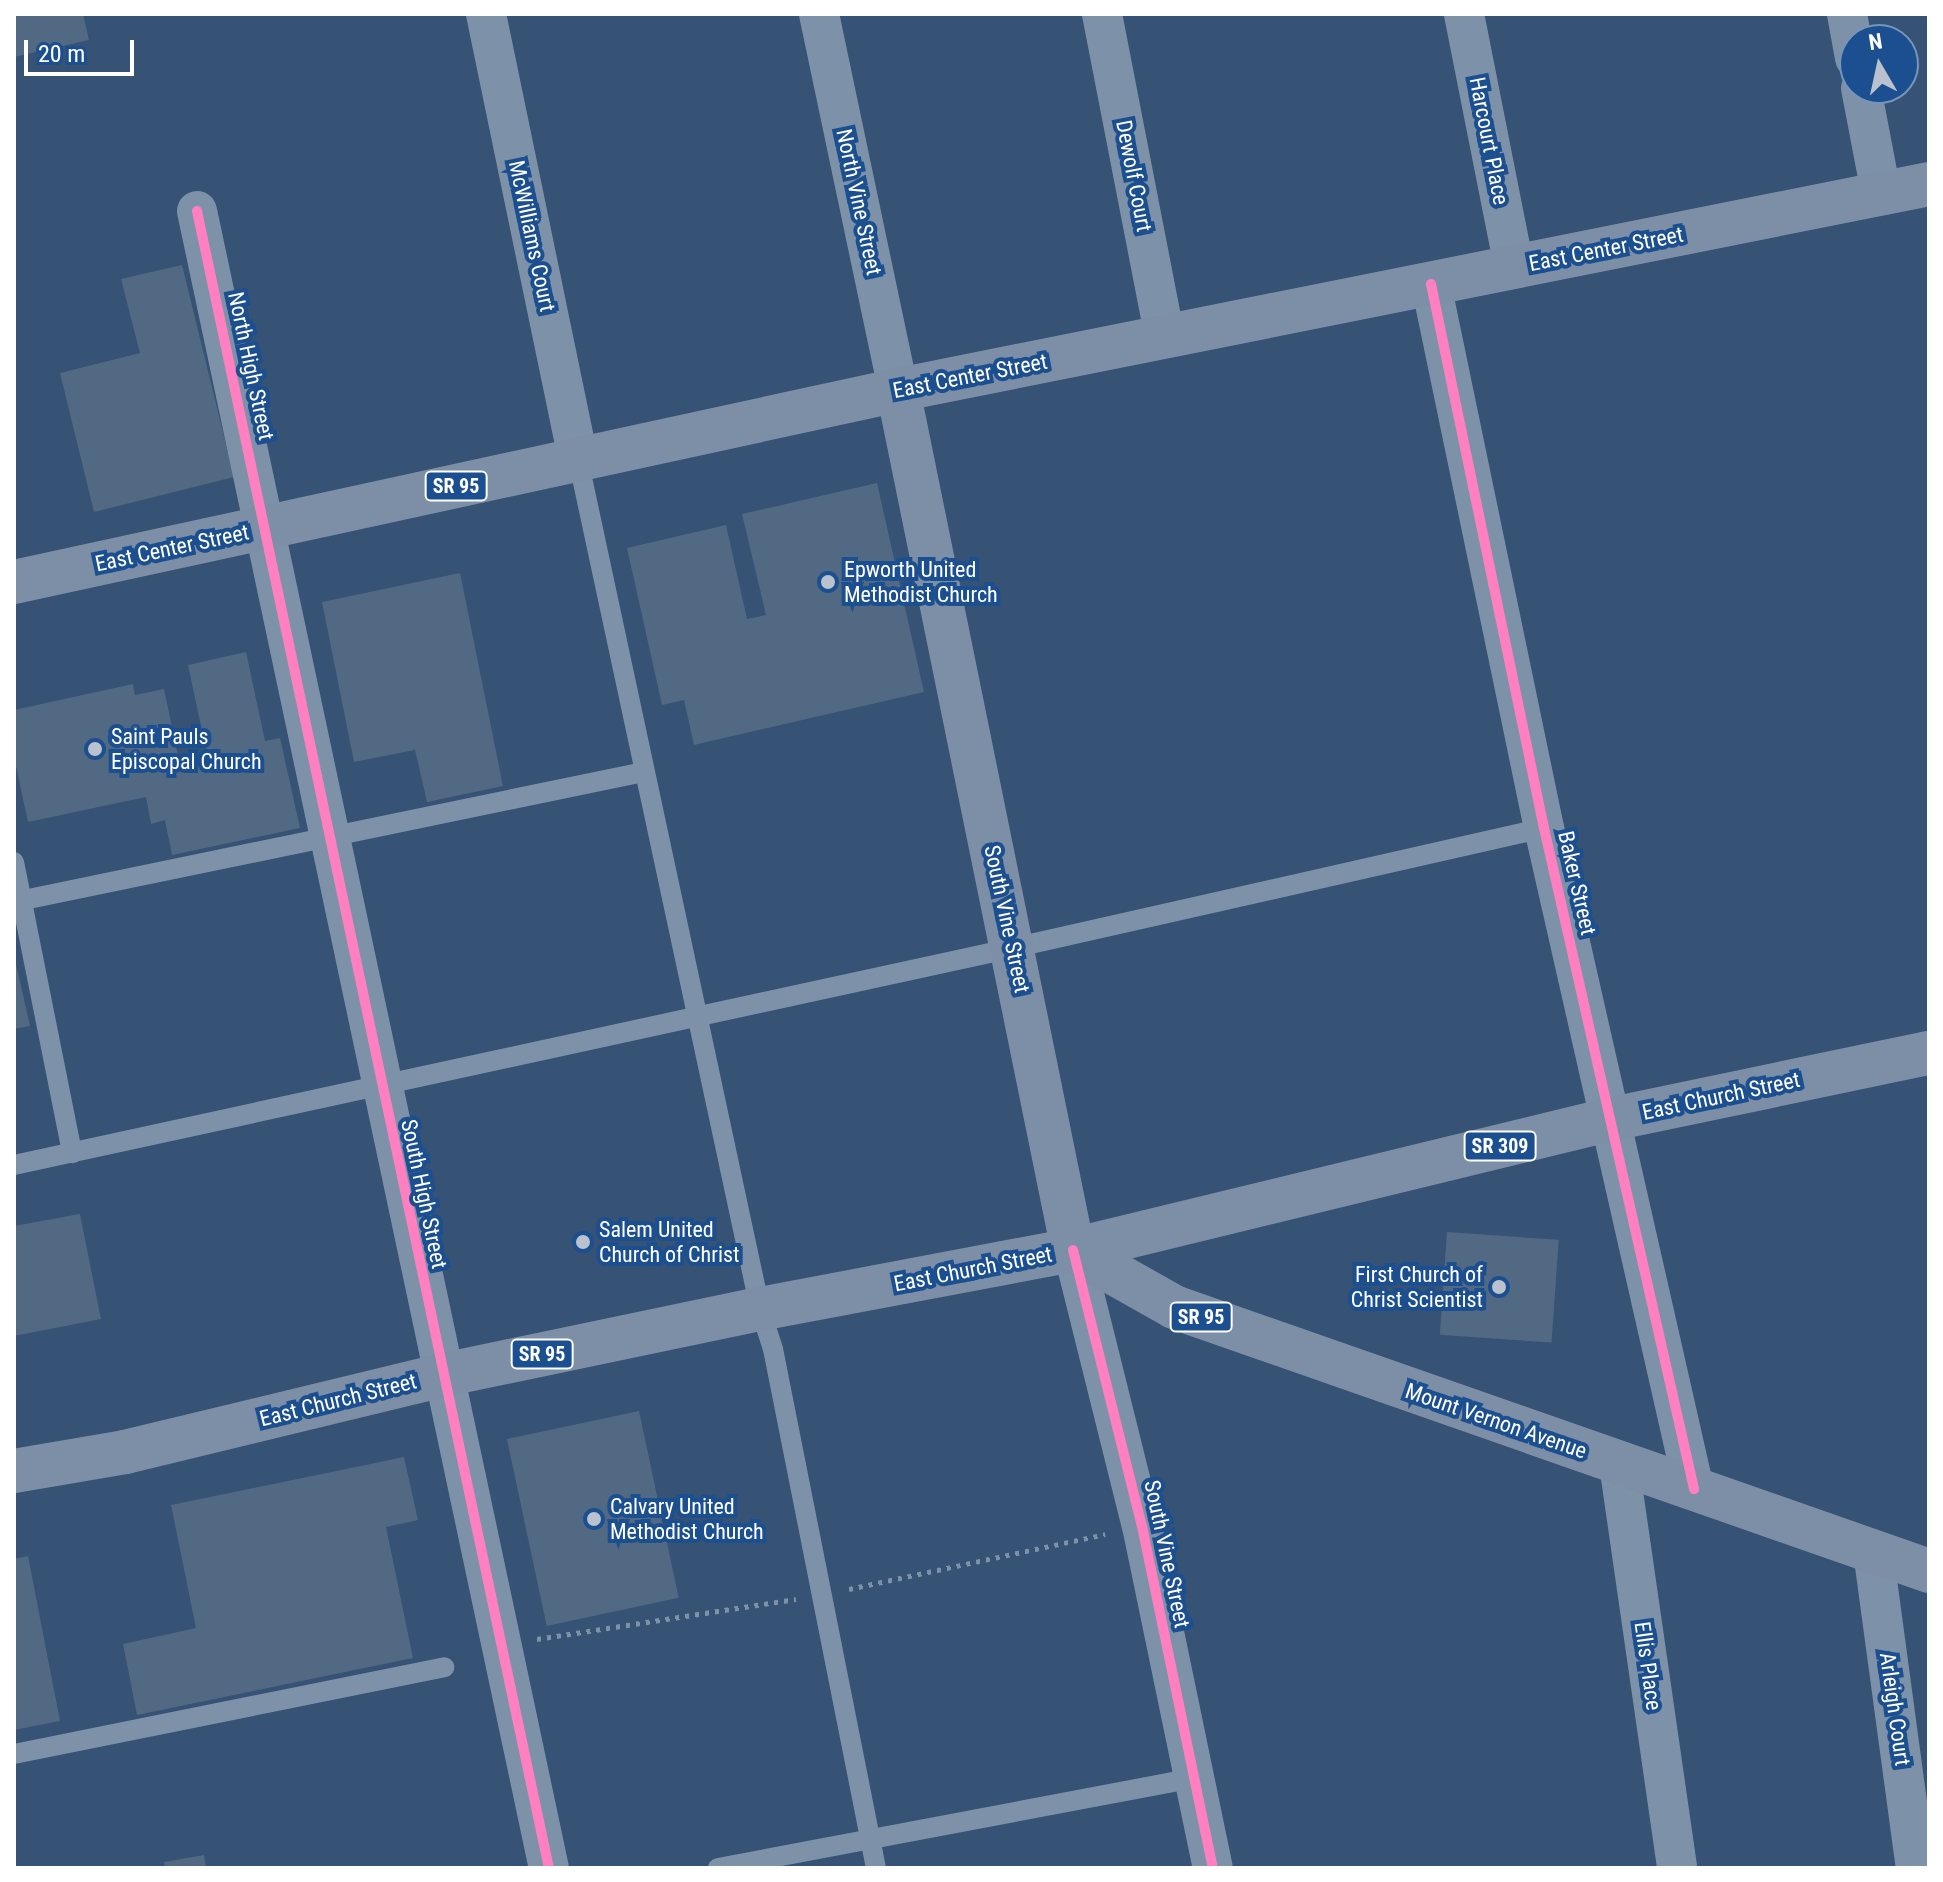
<!DOCTYPE html>
<style>
body{margin:0}
#map{position:relative;width:1943px;height:1882px;overflow:hidden;background:#365274;font-family:"Roboto Condensed",sans-serif}
div>[style]{position:absolute}
[style*='--x']{left:calc(var(--x)*1px);top:calc(var(--y)*1px);width:calc(var(--w)*1px);rotate:calc(var(--a)*1deg)}
.building>*{inset:0;background:#526984;transform-origin:0 0}
.path>*{height:5px;margin-top:-2.5px;transform-origin:0;background:repeating-linear-gradient(90deg,#7d92a8 0 4px,transparent 0 10px)}
.lane>*{height:20px;margin:-10px;padding:0 10px;transform-origin:10px;border-radius:10px;background:#7d92a8}
.street>*{height:40px;margin:-20px;padding:0 20px;transform-origin:20px;border-radius:20px;background:#7d92a8}
.primary>*{height:44px;margin:-22px;padding:0 22px;transform-origin:22px;border-radius:22px;background:#7d8ea7}
.cycleway>*{height:10px;margin:-5px;padding:0 5px;transform-origin:5px;border-radius:5px;background:#ff80c0}
.dots>*{width:22px;height:22px;translate:-50% -50%;box-sizing:border-box;border:4px solid #1b4f8f;border-radius:50%}
span{translate:-50% -50%;white-space:nowrap;text-align:center;line-height:1.15;-webkit-text-stroke:8px #1b4f8f;paint-order:stroke}
.shield-label span{padding:2px 6px;background:#1b4f8f;border:2px solid;border-radius:6px;-webkit-text-stroke-width:0}
.shield-label{font-size:20px;color:#fff;font-weight:700}
.street-label{font-size:22px;color:#fff}
.poi-label{font-size:22px;color:#fff}
.left{translate:0 -50%;text-align:left}
.right{translate:-100% -50%;text-align:right}
.frame{position:absolute;inset:0;border:16px solid #fff;pointer-events:none}
.north{position:absolute;left:1839px;top:24px;width:80px;height:80px;box-sizing:border-box;background:#1b4f8f;border:2px solid #7695bc;border-radius:50%;rotate:351deg;font-size:22px;font-weight:700;line-height:32px;text-align:center;color:#fff}
.north::after{content:'';display:block;margin:auto;width:28px;height:36px;background:#b9c2ce;clip-path:polygon(50% 0,100% 100%,50% 72%,0 100%)}
.scale{position:absolute;left:24px;top:40px;width:110px;height:36px;box-sizing:border-box;border:4px solid #fff;border-top:0;padding-left:10px;font-size:24px;line-height:28px;white-space:nowrap;color:#fff;-webkit-text-stroke:6px #1b4f8f;paint-order:stroke}
</style>
<div id="map">
<div class="building">
<i style="clip-path:polygon(14px 14px,83px 14px,89px 40px,14px 57px)"></i>
<i style="clip-path:polygon(182px 265px,234px 477px,94px 512px,60px 373px,140px 353px,121px 279px)"></i>
<i style="clip-path:polygon(877px 483px,924px 692px,694px 745px,684px 700px,662px 705px,627px 548px,726px 525px,747px 619px,766px 615px,742px 514px)"></i>
<i style="clip-path:polygon(460px 573px,503px 786px,427px 802px,415px 750px,354px 762px,322px 602px)"></i>
<i style="clip-path:polygon(246px 652px,265px 741px,280px 738px,300px 828px,172px 855px,165px 820px,151px 824px,146px 797px,28px 822px,14px 757px,14px 710px,133px 684px,135px 695px,164px 689px,180px 765px,208px 759px,188px 665px)"></i>
<i style="clip-path:polygon(14px 955px,30px 1026px,14px 1029px)"></i>
<i style="clip-path:polygon(80px 1214px,101px 1319px,14px 1336px,14px 1226px)"></i>
<i style="left:1447px;top:1232px;width:112px;height:103px;rotate:4deg"></i>
<i style="left:639px;top:1411px;width:191px;height:135px;rotate:78deg"></i>
<i style="clip-path:polygon(404px 1457px,418px 1520px,386px 1527px,413px 1658px,137px 1715px,123px 1644px,196px 1628px,171px 1505px)"></i>
<i style="clip-path:polygon(28px 1556px,60px 1721px,14px 1730px,14px 1559px)"></i>
<i style="clip-path:polygon(204px 1855px,206px 1868px,165px 1868px,164px 1862px)"></i>
</div>
<div class="path">
<i style="--x:849;--y:1589;--w:262;--a:-12.1"></i>
<i style="--x:537;--y:1639;--w:262;--a:-8.8"></i>
</div>
<div class="lane">
<i style="--x:578;--y:459;--w:869;--a:77.91"></i>
<i style="--x:760;--y:1309;--w:42;--a:72"></i>
<i style="--x:773;--y:1349;--w:529;--a:78.78"></i>
<i style="--x:14;--y:862;--w:297;--a:78.7"></i>
<i style="--x:14;--y:902;--w:643;--a:-11.66"></i>
<i style="--x:14;--y:1165;--w:1022;--a:-12.26"></i>
<i style="--x:1013;--y:948;--w:544;--a:-12.73"></i>
<i style="--x:14;--y:1754;--w:439;--a:-11.4"></i>
<i style="--x:718;--y:1868;--w:484;--a:-10.7"></i>
</div>
<div class="street">
<i style="--x:486;--y:14;--w:454;--a:78.3"></i>
<i style="--x:819;--y:14;--w:384;--a:78.1"></i>
<i style="--x:1102;--y:14;--w:330;--a:79"></i>
<i style="--x:1464;--y:14;--w:258;--a:78.8"></i>
<i style="--x:1847;--y:14;--w:45;--a:79.7"></i>
<i style="--x:1861;--y:88;--w:107;--a:79.2"></i>
<i style="--x:197;--y:211;--w:1694;--a:78.01"></i>
<i style="--x:1431;--y:284;--w:556;--a:78.27"></i>
<i style="--x:1544;--y:828;--w:678;--a:77.21"></i>
<i style="--x:1073;--y:1250;--w:284;--a:76"></i>
<i style="--x:1142;--y:1526;--w:349;--a:78.3"></i>
<i style="--x:1619;--y:1464;--w:408;--a:81.8"></i>
<i style="--x:1873;--y:1551;--w:320;--a:82.3"></i>
</div>
<div class="primary">
<i style="--x:898;--y:390;--w:878;--a:78.5"></i>
<i style="--x:14;--y:582;--w:905;--a:-12.25"></i>
<i style="--x:898;--y:390;--w:1051;--a:-11.3"></i>
<i style="--x:1073;--y:1250;--w:116;--a:29.4"></i>
<i style="--x:1174;--y:1307;--w:800;--a:19.27"></i>
<i style="--x:14;--y:1471;--w:113;--a:-9.7"></i>
<i style="--x:125;--y:1452;--w:327;--a:-13.6"></i>
<i style="--x:443;--y:1375;--w:324;--a:-11.8"></i>
<i style="--x:760;--y:1309;--w:319;--a:-10.7"></i>
<i style="--x:1073;--y:1250;--w:555;--a:-13.66"></i>
<i style="--x:1612;--y:1119;--w:324;--a:-11.8"></i>
</div>
<div class="cycleway">
<i style="--x:197;--y:211;--w:1694;--a:78.01"></i>
<i style="--x:1431;--y:284;--w:556;--a:78.27"></i>
<i style="--x:1544;--y:828;--w:678;--a:77.21"></i>
<i style="--x:1073;--y:1250;--w:284;--a:76"></i>
<i style="--x:1142;--y:1526;--w:349;--a:78.3"></i>
</div>
<div class="dots">
<i style="left:828px;top:582px;background:#b9c2ce"></i>
<i style="left:95px;top:749px;background:#b9c2ce"></i>
<i style="left:583px;top:1242px;background:#b9c2ce"></i>
<i style="left:1499px;top:1287px;background:#b9c2ce"></i>
<i style="left:594px;top:1519px;background:#b9c2ce"></i>
</div>
<div class="shield-label">
<span style="left:456px;top:486px">SR 95</span>
<span style="left:1500px;top:1146px">SR 309</span>
<span style="left:1201px;top:1317px">SR 95</span>
<span style="left:542px;top:1354px">SR 95</span>
</div>
<div class="street-label">
<span style="left:1489px;top:141px;rotate:79deg">Harcourt Place</span>
<span style="left:1134px;top:176px;rotate:79deg">Dewolf Court</span>
<span style="left:859px;top:202px;rotate:78deg">North Vine Street</span>
<span style="left:532px;top:236px;rotate:78deg">McWilliams Court</span>
<span style="left:1606px;top:249px;rotate:-11deg">East Center Street</span>
<span style="left:251px;top:366px;rotate:78deg">North High Street</span>
<span style="left:970px;top:376px;rotate:-11deg">East Center Street</span>
<span style="left:172px;top:548px;rotate:-12deg">East Center Street</span>
<span style="left:1577px;top:883px;rotate:77deg">Baker Street</span>
<span style="left:1007px;top:919px;rotate:78deg">South Vine Street</span>
<span style="left:1721px;top:1096px;rotate:-12deg">East Church Street</span>
<span style="left:424px;top:1194px;rotate:78deg">South High Street</span>
<span style="left:973px;top:1269px;rotate:-11deg">East Church Street</span>
<span style="left:338px;top:1400px;rotate:-14deg">East Church Street</span>
<span style="left:1496px;top:1421px;rotate:19deg">Mount Vernon Avenue</span>
<span style="left:1167px;top:1554px;rotate:78deg">South Vine Street</span>
<span style="left:1648px;top:1666px;rotate:82deg">Ellis Place</span>
<span style="left:1895px;top:1709px;rotate:82deg">Arleigh Court</span>
</div>
<div class="poi-label">
<span class="left" style="left:844px;top:582px">Epworth United<br>Methodist Church</span>
<span class="left" style="left:111px;top:749px">Saint Pauls<br>Episcopal Church</span>
<span class="left" style="left:599px;top:1242px">Salem United<br>Church of Christ</span>
<span class="right" style="left:1483px;top:1287px">First Church of<br>Christ Scientist</span>
<span class="left" style="left:610px;top:1519px">Calvary United<br>Methodist Church</span>
</div>
<div class="frame"></div>
<div class="north">N</div>
<div class="scale">20 m</div>
</div>
